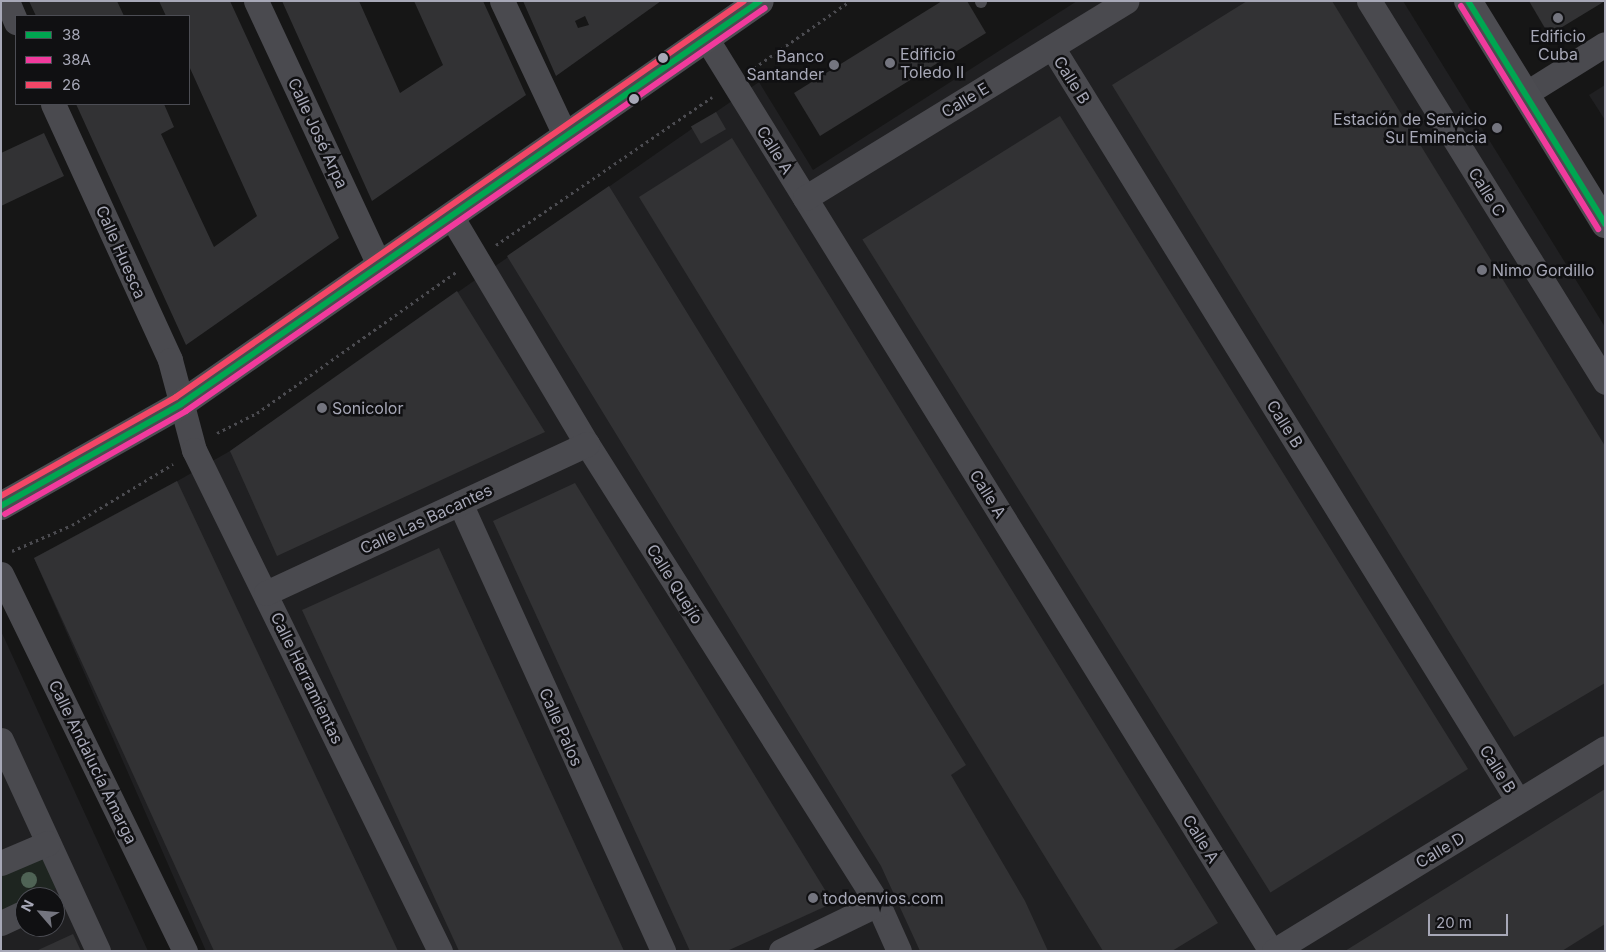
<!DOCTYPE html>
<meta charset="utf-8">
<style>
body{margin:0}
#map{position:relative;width:1606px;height:952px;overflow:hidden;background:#161616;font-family:Inter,sans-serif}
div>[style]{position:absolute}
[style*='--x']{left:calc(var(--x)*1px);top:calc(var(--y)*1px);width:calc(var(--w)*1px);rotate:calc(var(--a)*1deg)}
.built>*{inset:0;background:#202022}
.green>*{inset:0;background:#1e2520}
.building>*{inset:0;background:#323234;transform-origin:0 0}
.path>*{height:3px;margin-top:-1.5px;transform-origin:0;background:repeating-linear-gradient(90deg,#4c4c51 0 2.5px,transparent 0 6.5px)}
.lane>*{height:12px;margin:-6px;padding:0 6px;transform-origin:6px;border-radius:6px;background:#4a4a4f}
.street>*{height:25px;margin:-12.5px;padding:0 12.5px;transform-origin:12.5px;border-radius:12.5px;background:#4a4a4f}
.primary>*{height:28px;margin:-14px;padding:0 14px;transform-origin:14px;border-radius:14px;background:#4c4c51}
.bus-1>*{height:6px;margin:-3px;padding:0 3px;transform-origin:3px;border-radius:3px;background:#00a651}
.bus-2>*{height:6px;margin:-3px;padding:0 3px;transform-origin:3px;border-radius:3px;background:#f13a9d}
.bus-3>*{height:6px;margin:-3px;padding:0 3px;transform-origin:3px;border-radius:3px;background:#f34667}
.trees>*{width:16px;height:16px;margin:-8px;border-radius:50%;background:#4f6355}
.dots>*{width:14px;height:14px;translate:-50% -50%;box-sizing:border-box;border:2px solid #101012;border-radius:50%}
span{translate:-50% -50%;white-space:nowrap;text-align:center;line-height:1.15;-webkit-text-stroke:5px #101012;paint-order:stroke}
.poi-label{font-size:16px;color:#a7a8b7}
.left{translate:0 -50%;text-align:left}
.right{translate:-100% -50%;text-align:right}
.street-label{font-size:16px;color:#a7a8b7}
.frame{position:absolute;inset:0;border:2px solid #a7a8b7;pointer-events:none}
.legend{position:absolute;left:15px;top:15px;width:175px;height:90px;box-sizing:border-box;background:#101012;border:1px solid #4c4d54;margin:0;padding:6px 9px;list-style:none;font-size:15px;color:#a7a8b7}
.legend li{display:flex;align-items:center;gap:10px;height:25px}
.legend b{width:25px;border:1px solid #4c4d54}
.north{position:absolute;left:15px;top:887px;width:50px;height:50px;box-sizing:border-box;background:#101012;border:1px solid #4c4d54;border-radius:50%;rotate:297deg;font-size:14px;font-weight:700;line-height:20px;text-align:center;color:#a7a8b7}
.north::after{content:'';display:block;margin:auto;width:18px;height:22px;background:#74757f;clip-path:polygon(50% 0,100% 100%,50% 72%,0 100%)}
.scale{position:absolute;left:1428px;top:914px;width:80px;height:22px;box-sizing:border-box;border:2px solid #a7a8b7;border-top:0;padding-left:6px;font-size:15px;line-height:18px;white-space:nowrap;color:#a7a8b7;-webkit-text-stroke:4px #101012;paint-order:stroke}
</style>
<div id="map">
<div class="built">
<i style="clip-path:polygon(1077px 1px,1403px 1px,1605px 327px,1605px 951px,206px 951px,34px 558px,104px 523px,230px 451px,759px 82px,813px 170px)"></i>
<i style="clip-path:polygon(1605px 85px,1605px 120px,1589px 95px)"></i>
<i style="clip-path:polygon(evenodd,1px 631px,148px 951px,1px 951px,1px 631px,25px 897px,55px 897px,55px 927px,25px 927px,25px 897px)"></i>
</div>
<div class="green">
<i style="clip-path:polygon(45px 852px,59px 887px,39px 897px,25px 897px,25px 903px,1px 914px,1px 871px)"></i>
</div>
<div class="building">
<i style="clip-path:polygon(29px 1px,117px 1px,124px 16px,36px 16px)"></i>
<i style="clip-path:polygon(159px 1px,230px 1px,339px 238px,186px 345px,76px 104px,164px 104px,174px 127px,161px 134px,214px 247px,257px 216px,189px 66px,189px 16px,166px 16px)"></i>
<i style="clip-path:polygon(282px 1px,359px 1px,400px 93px,443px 65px,414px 1px,483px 1px,526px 95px,372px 201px)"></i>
<i style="clip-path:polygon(evenodd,523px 1px,661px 1px,556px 76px,523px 1px,585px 16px,589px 25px,578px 28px,575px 21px,585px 16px)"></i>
<i style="clip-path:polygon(942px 1px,967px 1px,986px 33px,820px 136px,794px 93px)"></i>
<i style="clip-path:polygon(1247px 1px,1332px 1px,1605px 446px,1605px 683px,1514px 737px,1112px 85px)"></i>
<i style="clip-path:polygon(1529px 1px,1605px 1px,1549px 35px)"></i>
<i style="left:716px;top:112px;width:20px;height:29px;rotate:60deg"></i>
<i style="left:1060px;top:116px;width:770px;height:233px;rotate:58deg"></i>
<i style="clip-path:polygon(44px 133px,64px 176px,1px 206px,1px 153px)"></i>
<i style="clip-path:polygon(732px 138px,1218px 923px,1172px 951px,1103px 951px,639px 197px)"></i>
<i style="clip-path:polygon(609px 186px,966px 765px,951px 775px,1025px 901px,1048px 951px,920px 951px,881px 866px,507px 256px)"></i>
<i style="clip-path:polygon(457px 291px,545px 432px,277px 556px,230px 451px)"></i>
<i style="clip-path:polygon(177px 481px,398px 951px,214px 951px,34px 558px)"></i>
<i style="clip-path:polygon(575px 483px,833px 903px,727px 951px,690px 951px,493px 521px)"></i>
<i style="clip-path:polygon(439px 548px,624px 951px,459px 951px,302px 610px)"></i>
<i style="clip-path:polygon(1605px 789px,1605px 924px,1562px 951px,1345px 951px)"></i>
<i style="clip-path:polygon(73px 934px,81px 951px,36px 951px)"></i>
</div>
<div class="path">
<i style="--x:754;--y:68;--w:117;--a:-34.9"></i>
<i style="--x:496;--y:245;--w:262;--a:-34.4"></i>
<i style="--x:217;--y:433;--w:45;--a:-26.6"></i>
<i style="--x:257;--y:413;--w:244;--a:-35.3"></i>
<i style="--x:12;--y:551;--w:65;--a:-23.4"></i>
<i style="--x:72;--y:525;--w:118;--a:-31.1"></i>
</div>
<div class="lane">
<i style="--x:981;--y:2;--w:1;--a:-90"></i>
</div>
<div class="street">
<i style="--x:7;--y:1;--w:23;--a:67"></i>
<i style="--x:256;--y:1;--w:291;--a:65"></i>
<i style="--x:502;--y:1;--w:148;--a:64.8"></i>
<i style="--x:1369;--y:1;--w:448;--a:58.2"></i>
<i style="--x:706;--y:38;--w:1074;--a:58.25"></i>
<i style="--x:1052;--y:47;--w:886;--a:58.28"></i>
<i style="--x:1525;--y:94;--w:94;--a:-32"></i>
<i style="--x:53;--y:104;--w:281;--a:65.4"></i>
<i style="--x:170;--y:360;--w:93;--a:75.1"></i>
<i style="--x:194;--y:450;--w:558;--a:63.85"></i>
<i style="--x:805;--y:198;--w:377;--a:-31.5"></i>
<i style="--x:451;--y:216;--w:265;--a:59.2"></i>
<i style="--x:587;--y:444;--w:544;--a:57.68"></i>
<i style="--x:878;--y:904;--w:51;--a:65.9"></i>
<i style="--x:460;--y:503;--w:492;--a:65.6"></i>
<i style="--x:1;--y:574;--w:420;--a:64"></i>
<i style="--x:266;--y:593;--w:354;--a:-24.9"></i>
<i style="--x:1;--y:740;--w:232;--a:65.3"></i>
<i style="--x:1;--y:863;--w:51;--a:-23.1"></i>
<i style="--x:1;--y:923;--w:26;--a:-25"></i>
<i style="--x:781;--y:951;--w:108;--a:-25.9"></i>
<i style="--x:1274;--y:951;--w:388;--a:-31.5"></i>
</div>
<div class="primary">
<i style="--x:1468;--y:1;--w:262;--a:58.4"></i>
<i style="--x:1;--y:506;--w:207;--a:-29.5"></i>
<i style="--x:181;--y:404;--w:705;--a:-34.84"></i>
</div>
<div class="bus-1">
<i style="--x:1468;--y:1;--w:262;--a:58.4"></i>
<i style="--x:1;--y:506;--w:207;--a:-29.5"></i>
<i style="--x:181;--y:404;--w:705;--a:-34.84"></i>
</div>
<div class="bus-2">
<i style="--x:1461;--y:6;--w:262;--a:58.4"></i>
<i style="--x:5;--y:514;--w:208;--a:-29.6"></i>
<i style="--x:186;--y:411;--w:705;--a:-34.84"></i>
</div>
<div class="bus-3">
<i style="--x:1;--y:496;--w:201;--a:-29.5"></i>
<i style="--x:176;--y:397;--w:692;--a:-34.88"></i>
</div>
<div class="trees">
<i style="left:29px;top:880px"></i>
</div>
<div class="dots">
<i style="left:1558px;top:18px;background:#74757f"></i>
<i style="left:663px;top:58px;background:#a7a8b7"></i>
<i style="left:890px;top:63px;background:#74757f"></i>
<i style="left:834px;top:65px;background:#74757f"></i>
<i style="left:634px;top:99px;background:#a7a8b7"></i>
<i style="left:1497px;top:128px;background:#74757f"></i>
<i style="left:1482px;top:270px;background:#74757f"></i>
<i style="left:322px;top:408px;background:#74757f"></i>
<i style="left:813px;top:898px;background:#74757f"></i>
</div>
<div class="poi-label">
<span style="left:1558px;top:45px">Edificio<br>Cuba</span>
<span class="left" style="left:900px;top:63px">Edificio<br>Toledo II</span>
<span class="right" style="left:824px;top:65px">Banco<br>Santander</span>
<span class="right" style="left:1487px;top:128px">Estación de Servicio<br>Su Eminencia</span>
<span class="left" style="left:1492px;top:270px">Nimo Gordillo</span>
<span class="left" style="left:332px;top:408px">Sonicolor</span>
<span class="left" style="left:823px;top:898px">todoenvios.com</span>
</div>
<div class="street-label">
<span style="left:1072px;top:80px;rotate:58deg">Calle B</span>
<span style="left:965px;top:100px;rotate:-31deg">Calle E</span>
<span style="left:318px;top:133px;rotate:65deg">Calle José Arpa</span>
<span style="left:775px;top:150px;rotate:58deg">Calle A</span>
<span style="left:1487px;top:192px;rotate:58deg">Calle C</span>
<span style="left:121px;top:252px;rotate:66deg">Calle Huesca</span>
<span style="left:1285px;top:424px;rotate:58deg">Calle B</span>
<span style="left:988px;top:494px;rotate:58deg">Calle A</span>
<span style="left:426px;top:519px;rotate:-25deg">Calle Las Bacantes</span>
<span style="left:675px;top:584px;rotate:58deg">Calle Quejío</span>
<span style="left:307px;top:678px;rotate:64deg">Calle Herramientas</span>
<span style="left:561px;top:727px;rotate:66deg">Calle Palos</span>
<span style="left:93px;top:762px;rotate:64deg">Calle Andalucía Amarga</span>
<span style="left:1498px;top:769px;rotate:58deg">Calle B</span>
<span style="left:1201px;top:839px;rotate:58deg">Calle A</span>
<span style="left:1440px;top:850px;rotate:-31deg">Calle D</span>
</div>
<div class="frame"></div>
<ul class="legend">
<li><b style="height:6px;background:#00a651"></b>38</li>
<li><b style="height:6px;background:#f13a9d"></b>38A</li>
<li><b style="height:6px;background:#f34667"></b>26</li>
</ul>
<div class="north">N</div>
<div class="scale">20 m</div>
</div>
